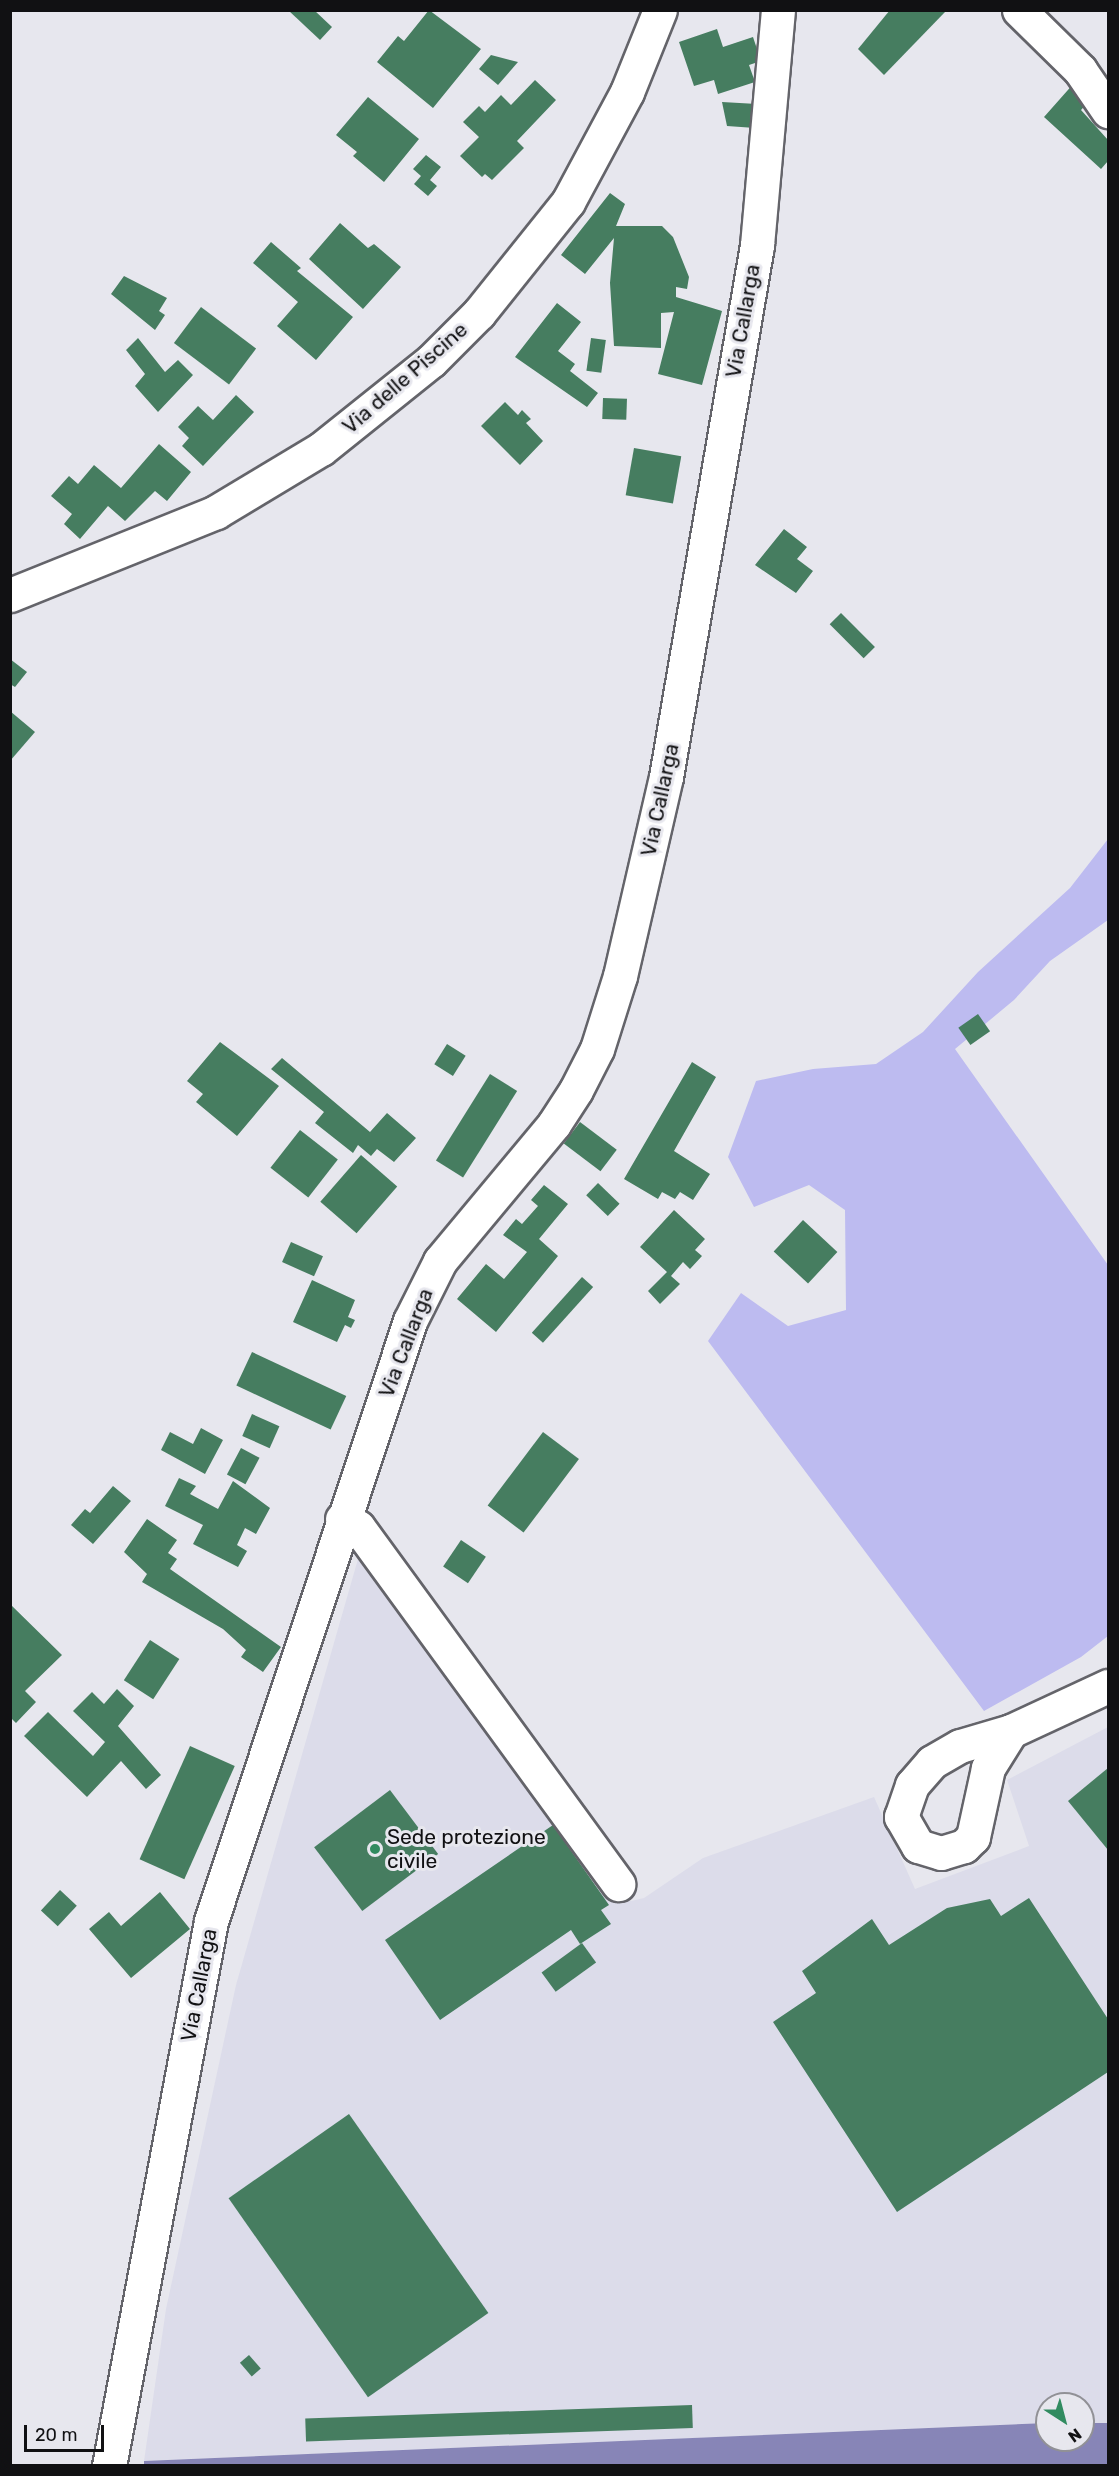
<!DOCTYPE html>
<style>
body{margin:0}
#map{position:relative;width:1119px;height:2476px;overflow:hidden;background:#e7e7ee;font-family:Rubik,sans-serif}
div>[style]{position:absolute}
[style*='--x']{left:calc(var(--x)*1px);top:calc(var(--y)*1px);width:calc(var(--w)*1px);rotate:calc(var(--a)*1deg)}
.built>*{inset:0;background:#dcdcea}
.green>*{inset:0;background:#bdbbf0}
.water>*{inset:0;background:#8785b7}
.building>*{inset:0;background:#467d60;transform-origin:0 0}
.roads{filter:drop-shadow(2px 0 #64646a) drop-shadow(-2px 0 #64646a) drop-shadow(0 2px #64646a) drop-shadow(0 -2px #64646a)}
.minor>*{height:33px;margin:-16.5px;padding:0 16.5px;transform-origin:16.5px;border-radius:16.5px;background:#fff}
.dots>*{width:16px;height:16px;translate:-50% -50%;box-sizing:border-box;border:3px solid #e7e7ee;border-radius:50%}
span{translate:-50% -50%;white-space:nowrap;text-align:center;line-height:1.15;-webkit-text-stroke:6px #e7e7ee;paint-order:stroke}
.street-label{font-size:21px;color:#111113}
.poi-label{font-size:21px;color:#111113}
.left{translate:0 -50%;text-align:left}
.frame{position:absolute;inset:0;border:12px solid #111113;pointer-events:none}
.north{position:absolute;left:1035px;top:2392px;width:60px;height:60px;box-sizing:border-box;background:#e7e7ee;border:2px solid #919196;border-radius:50%;rotate:144deg;font-size:16px;font-weight:700;line-height:24px;text-align:center;color:#111113}
.north::after{content:'';display:block;margin:auto;width:21px;height:27px;background:#318b60;clip-path:polygon(50% 0,100% 100%,50% 72%,0 100%)}
.scale{position:absolute;left:24px;top:2425px;width:80px;height:27px;box-sizing:border-box;border:3px solid #111113;border-top:0;padding-left:8px;font-size:18px;line-height:21px;white-space:nowrap;color:#111113;-webkit-text-stroke:4px #e7e7ee;paint-order:stroke}
</style>
<div id="map">
<div class="built">
<i style="clip-path:polygon(360px 1552px,611px 1895px,631px 1901px,644px 1898px,703px 1858px,874px 1797px,915px 1889px,1029px 1846px,1007px 1780px,1108px 1727px,1108px 2423px,1083px 2423px,1083px 2404px,1047px 2404px,1047px 2423px,144px 2461px,166px 2309px,236px 1985px)"></i>
</div>
<div class="green">
<i style="clip-path:polygon(1108px 839px,1108px 920px,1050px 961px,1014px 1000px,955px 1049px,1108px 1265px,1108px 1636px,1081px 1657px,984px 1711px,708px 1341px,741px 1293px,788px 1326px,846px 1310px,845px 1210px,809px 1185px,754px 1207px,728px 1157px,756px 1081px,813px 1069px,876px 1064px,923px 1032px,978px 972px,1070px 888px)"></i>
</div>
<div class="water">
<i style="clip-path:polygon(1047px 2423px,1047px 2440px,1083px 2440px,1083px 2423px,1108px 2423px,1108px 2465px,144px 2465px,144px 2461px)"></i>
</div>
<div class="building">
<i style="clip-path:polygon(288px 10px,314px 10px,332px 27px,320px 40px)"></i>
<i style="clip-path:polygon(429px 10px,481px 49px,433px 108px,377px 62px,398px 36px,404px 41px)"></i>
<i style="clip-path:polygon(890px 10px,945px 12px,884px 75px,858px 49px)"></i>
<i style="clip-path:polygon(717px 29px,723px 47px,753px 37px,761px 61px,749px 65px,755px 82px,718px 94px,714px 80px,694px 86px,679px 42px)"></i>
<i style="clip-path:polygon(491px 55px,518px 62px,498px 85px,479px 69px)"></i>
<i style="clip-path:polygon(535px 80px,556px 100px,517px 141px,524px 148px,492px 180px,485px 174px,482px 177px,460px 156px,479px 137px,463px 122px,479px 106px,485px 112px,501px 95px,511px 105px)"></i>
<i style="clip-path:polygon(1075px 82px,1092px 98px,1081px 110px,1108px 140px,1108px 161px,1101px 169px,1044px 117px)"></i>
<i style="clip-path:polygon(368px 97px,419px 139px,384px 182px,353px 156px,357px 152px,336px 135px)"></i>
<i style="clip-path:polygon(722px 102px,757px 104px,755px 128px,727px 126px)"></i>
<i style="clip-path:polygon(426px 155px,441px 167px,430px 180px,437px 186px,428px 196px,414px 184px,421px 176px,413px 169px)"></i>
<i style="clip-path:polygon(610px 193px,625px 204px,616px 226px,662px 226px,673px 237px,689px 277px,687px 289px,676px 287px,676px 297px,722px 311px,702px 385px,658px 374px,674px 312px,661px 313px,661px 348px,614px 346px,610px 283px,614px 238px,585px 274px,561px 255px)"></i>
<i style="clip-path:polygon(340px 223px,368px 248px,374px 244px,401px 267px,363px 309px,309px 259px)"></i>
<i style="clip-path:polygon(271px 242px,301px 268px,297px 271px,353px 317px,316px 360px,277px 326px,298px 302px,253px 263px)"></i>
<i style="clip-path:polygon(124px 276px,167px 298px,159px 311px,165px 315px,155px 330px,111px 294px)"></i>
<i style="clip-path:polygon(557px 303px,581px 322px,558px 351px,575px 364px,570px 371px,598px 393px,587px 407px,515px 357px)"></i>
<i style="left:201px;top:307px;width:69px;height:45px;rotate:37deg"></i>
<i style="clip-path:polygon(138px 338px,165px 372px,178px 360px,193px 375px,158px 412px,135px 386px,145px 374px,126px 350px)"></i>
<i style="left:591px;top:338px;width:15px;height:33px;rotate:8deg"></i>
<i style="clip-path:polygon(236px 395px,254px 412px,203px 466px,182px 446px,189px 438px,178px 427px,198px 406px,213px 420px)"></i>
<i style="left:603px;top:398px;width:24px;height:21px;rotate:2deg"></i>
<i style="clip-path:polygon(505px 402px,518px 415px,522px 410px,531px 419px,526px 423px,543px 441px,520px 465px,481px 426px)"></i>
<i style="clip-path:polygon(159px 444px,191px 472px,167px 501px,155px 491px,125px 521px,108px 506px,80px 539px,64px 524px,72px 514px,51px 496px,69px 476px,78px 484px,94px 465px,121px 488px)"></i>
<i style="left:634px;top:448px;width:48px;height:48px;rotate:10deg"></i>
<i style="clip-path:polygon(784px 529px,807px 547px,797px 559px,813px 571px,796px 593px,755px 565px)"></i>
<i style="left:841px;top:613px;width:48px;height:16px;rotate:45deg"></i>
<i style="clip-path:polygon(10px 659px,27px 672px,15px 687px,10px 684px)"></i>
<i style="clip-path:polygon(10px 711px,35px 732px,10px 761px)"></i>
<i style="left:978px;top:1014px;width:21px;height:24px;rotate:55deg"></i>
<i style="clip-path:polygon(220px 1042px,279px 1086px,237px 1136px,196px 1102px,203px 1094px,187px 1081px)"></i>
<i style="left:447px;top:1044px;width:22px;height:24px;rotate:32deg"></i>
<i style="clip-path:polygon(282px 1058px,370px 1132px,387px 1113px,416px 1138px,394px 1162px,377px 1149px,371px 1156px,358px 1145px,353px 1153px,315px 1123px,324px 1112px,271px 1069px)"></i>
<i style="clip-path:polygon(692px 1062px,716px 1077px,674px 1151px,710px 1174px,693px 1200px,680px 1192px,675px 1199px,662px 1192px,658px 1199px,624px 1179px)"></i>
<i style="left:490px;top:1074px;width:32px;height:102px;rotate:32deg"></i>
<i style="left:580px;top:1122px;width:46px;height:27px;rotate:37deg"></i>
<i style="left:300px;top:1130px;width:48px;height:48px;rotate:38deg"></i>
<i style="left:361px;top:1155px;width:48px;height:62px;rotate:41deg"></i>
<i style="left:598px;top:1183px;width:30px;height:17px;rotate:44deg"></i>
<i style="clip-path:polygon(544px 1185px,568px 1204px,539px 1239px,558px 1256px,496px 1332px,457px 1299px,486px 1264px,504px 1279px,527px 1252px,503px 1235px,516px 1219px,522px 1224px,538px 1206px,531px 1200px)"></i>
<i style="clip-path:polygon(674px 1210px,705px 1239px,695px 1250px,702px 1256px,690px 1269px,683px 1262px,671px 1276px,680px 1284px,660px 1304px,648px 1291px,667px 1272px,640px 1247px)"></i>
<i style="left:803px;top:1220px;width:47px;height:43px;rotate:43deg"></i>
<i style="left:291px;top:1242px;width:35px;height:22px;rotate:24deg"></i>
<i style="left:582px;top:1277px;width:15px;height:75px;rotate:42deg"></i>
<i style="clip-path:polygon(312px 1280px,355px 1300px,348px 1317px,355px 1320px,351px 1328px,345px 1325px,337px 1342px,293px 1322px)"></i>
<i style="left:252px;top:1352px;width:104px;height:37px;rotate:25deg"></i>
<i style="left:252px;top:1414px;width:30px;height:24px;rotate:24deg"></i>
<i style="clip-path:polygon(201px 1428px,223px 1440px,205px 1474px,161px 1450px,170px 1432px,193px 1444px)"></i>
<i style="left:543px;top:1432px;width:45px;height:92px;rotate:37deg"></i>
<i style="left:241px;top:1448px;width:21px;height:30px;rotate:28deg"></i>
<i style="clip-path:polygon(179px 1478px,196px 1486px,190px 1494px,218px 1509px,233px 1481px,270px 1508px,256px 1534px,245px 1528px,237px 1545px,247px 1551px,238px 1567px,193px 1544px,203px 1525px,165px 1506px)"></i>
<i style="clip-path:polygon(113px 1486px,131px 1501px,93px 1544px,71px 1525px,85px 1509px,90px 1513px)"></i>
<i style="clip-path:polygon(147px 1519px,177px 1540px,168px 1553px,177px 1559px,170px 1569px,281px 1647px,263px 1672px,241px 1657px,246px 1650px,223px 1629px,142px 1582px,147px 1574px,124px 1552px)"></i>
<i style="left:461px;top:1540px;width:30px;height:32px;rotate:34deg"></i>
<i style="clip-path:polygon(10px 1604px,62px 1655px,25px 1691px,36px 1702px,16px 1723px,10px 1717px)"></i>
<i style="left:150px;top:1640px;width:35px;height:48px;rotate:33deg"></i>
<i style="clip-path:polygon(117px 1689px,134px 1706px,118px 1726px,161px 1775px,146px 1789px,121px 1761px,87px 1797px,24px 1736px,48px 1712px,93px 1756px,105px 1742px,73px 1711px,92px 1692px,104px 1704px)"></i>
<i style="left:190px;top:1746px;width:49px;height:124px;rotate:24deg"></i>
<i style="clip-path:polygon(1108px 1768px,1108px 1850px,1068px 1801px)"></i>
<i style="left:390px;top:1790px;width:80px;height:95px;rotate:53deg"></i>
<i style="clip-path:polygon(553px 1825px,609px 1905px,601px 1910px,611px 1924px,580px 1944px,571px 1930px,440px 2020px,385px 1940px)"></i>
<i style="left:60px;top:1890px;width:23px;height:28px;rotate:43deg"></i>
<i style="clip-path:polygon(160px 1892px,190px 1929px,131px 1978px,89px 1929px,109px 1912px,121px 1926px)"></i>
<i style="clip-path:polygon(1029px 1898px,1108px 2019px,1108px 2072px,897px 2212px,773px 2022px,816px 1993px,802px 1971px,872px 1919px,889px 1945px,947px 1908px,990px 1899px,1001px 1916px)"></i>
<i style="left:582px;top:1943px;width:24px;height:50px;rotate:54deg"></i>
<i style="left:349px;top:2114px;width:243px;height:147px;rotate:55deg"></i>
<i style="left:249px;top:2355px;width:18px;height:12px;rotate:49deg"></i>
<i style="left:692px;top:2405px;width:23px;height:387px;rotate:88deg"></i>
</div>
<div class="roads">
<div class="minor">
<i style="--x:1019;--y:10;--w:86;--a:44.5"></i>
<i style="--x:1080;--y:70;--w:50;--a:55.7"></i>
<i style="--x:10;--y:595;--w:222;--a:-21.9"></i>
<i style="--x:216;--y:512;--w:122;--a:-31"></i>
<i style="--x:321;--y:449;--w:141;--a:-38.7"></i>
<i style="--x:431;--y:361;--w:68;--a:-45"></i>
<i style="--x:479;--y:313;--w:142;--a:-51.3"></i>
<i style="--x:568;--y:202;--w:125;--a:-61.8"></i>
<i style="--x:627;--y:92;--w:88;--a:-68.1"></i>
<i style="--x:342;--y:1519;--w:18;--a:27"></i>
<i style="--x:358;--y:1527;--w:442;--a:53.9"></i>
<i style="--x:1011;--y:1731;--w:44;--a:121.9"></i>
<i style="--x:988;--y:1768;--w:71;--a:102.3"></i>
<i style="--x:973;--y:1837;--w:13;--a:135"></i>
<i style="--x:964;--y:1846;--w:24;--a:163"></i>
<i style="--x:941;--y:1853;--w:24;--a:-163"></i>
<i style="--x:918;--y:1846;--w:34;--a:-120"></i>
<i style="--x:901;--y:1817;--w:34;--a:-71"></i>
<i style="--x:912;--y:1785;--w:30;--a:-49"></i>
<i style="--x:932;--y:1762;--w:32;--a:-30"></i>
<i style="--x:960;--y:1746;--w:53;--a:-16.4"></i>
<i style="--x:1011;--y:1731;--w:107;--a:-24.9"></i>
<i style="--x:109;--y:2466;--w:554;--a:-79.4"></i>
<i style="--x:211;--y:1921;--w:632;--a:-71.65"></i>
<i style="--x:410;--y:1321;--w:67;--a:-63.4"></i>
<i style="--x:440;--y:1261;--w:178;--a:-50.2"></i>
<i style="--x:554;--y:1124;--w:40;--a:-57.1"></i>
<i style="--x:576;--y:1090;--w:46;--a:-62.9"></i>
<i style="--x:597;--y:1049;--w:77;--a:-72.5"></i>
<i style="--x:620;--y:976;--w:204;--a:-77"></i>
<i style="--x:666;--y:777;--w:540;--a:-80.29"></i>
<i style="--x:757;--y:245;--w:236;--a:-84.9"></i>
</div>
</div>
<div class="dots">
<i style="left:375px;top:1849px;background:#318b60"></i>
</div>
<div class="street-label">
<span style="left:743px;top:321px;rotate:-80deg">Via Callarga</span>
<span style="left:405px;top:378px;rotate:-41deg">Via delle Piscine</span>
<span style="left:660px;top:800px;rotate:-78deg">Via Callarga</span>
<span style="left:406px;top:1343px;rotate:-69deg">Via Callarga</span>
<span style="left:199px;top:1985px;rotate:-79deg">Via Callarga</span>
</div>
<div class="poi-label">
<span class="left" style="left:387px;top:1849px">Sede protezione<br>civile</span>
</div>
<div class="frame"></div>
<div class="north">N</div>
<div class="scale">20 m</div>
</div>
